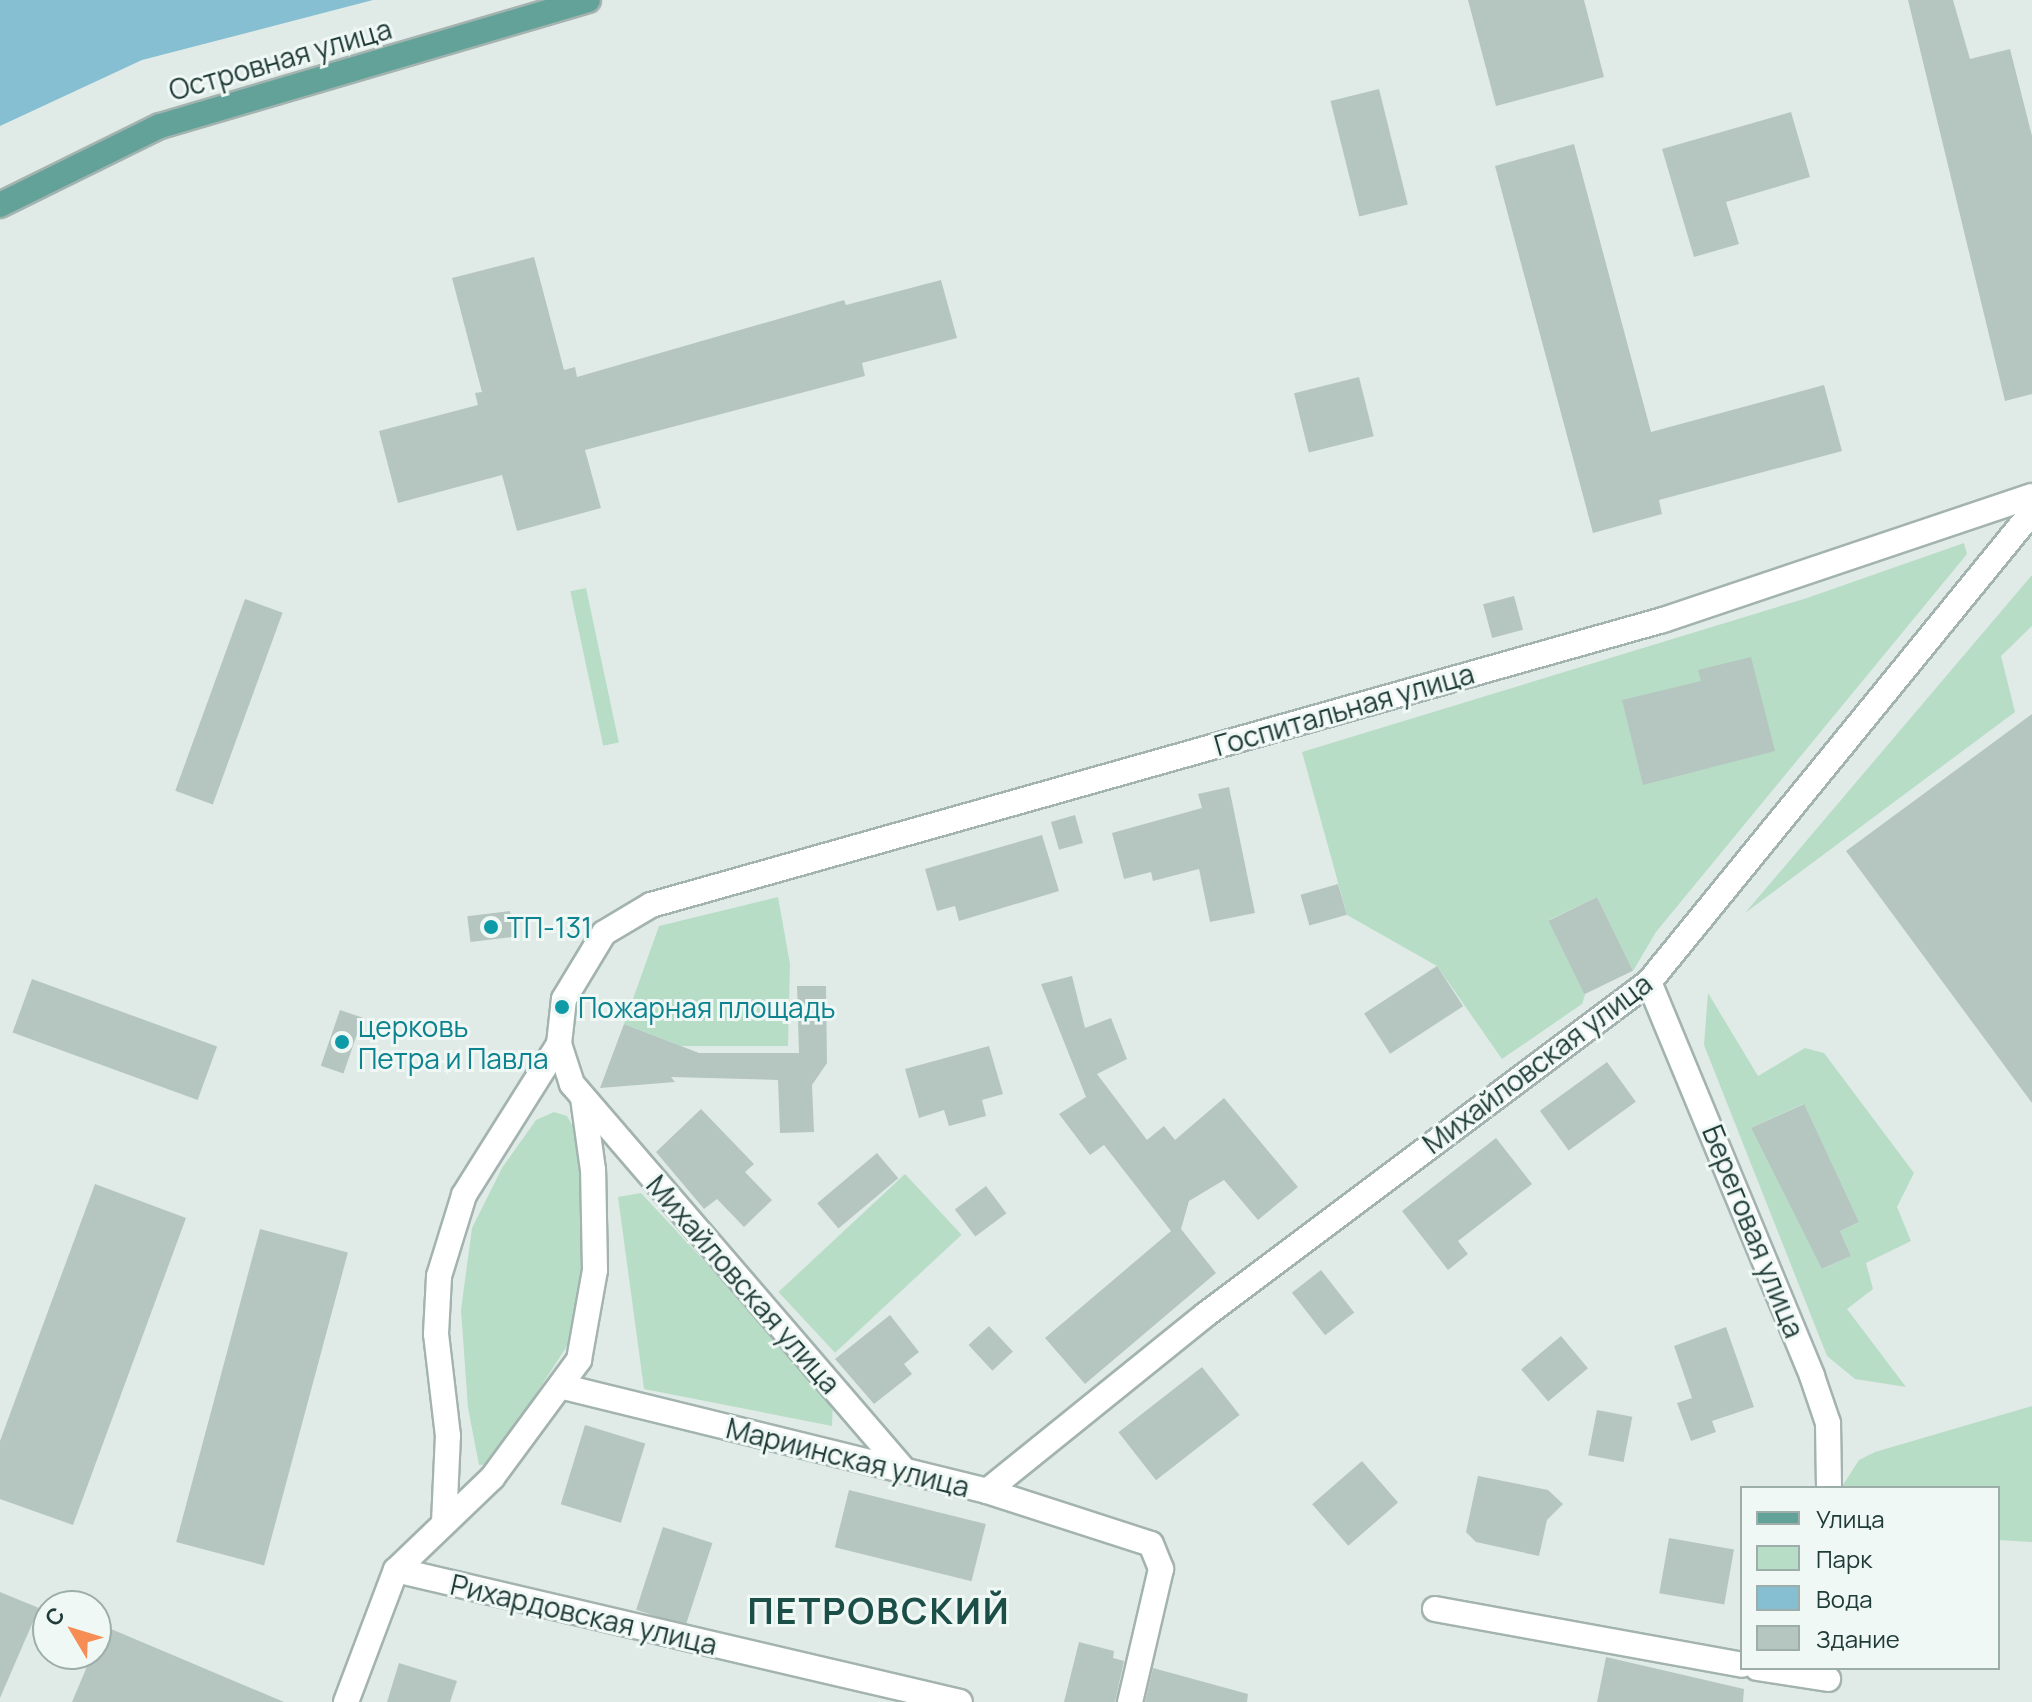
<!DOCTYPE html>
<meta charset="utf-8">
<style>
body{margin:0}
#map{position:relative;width:2032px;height:1702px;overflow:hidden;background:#e0ebe7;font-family:Manrope,sans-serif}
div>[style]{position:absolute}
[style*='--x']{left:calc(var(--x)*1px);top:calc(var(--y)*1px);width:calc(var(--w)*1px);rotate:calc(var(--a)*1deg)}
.green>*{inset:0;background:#b8ddc6;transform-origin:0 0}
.water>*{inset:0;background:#86bed2}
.building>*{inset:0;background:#b5c6c1;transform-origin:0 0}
.roads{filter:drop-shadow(2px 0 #a3b3af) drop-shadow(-2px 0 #a3b3af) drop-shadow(0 2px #a3b3af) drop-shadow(0 -2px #a3b3af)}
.minor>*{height:24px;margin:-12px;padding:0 12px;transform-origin:12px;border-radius:12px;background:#fff}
.primary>*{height:24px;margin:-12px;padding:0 12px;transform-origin:12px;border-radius:12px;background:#63a299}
.dots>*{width:22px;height:22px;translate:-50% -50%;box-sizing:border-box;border:4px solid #f0f8f5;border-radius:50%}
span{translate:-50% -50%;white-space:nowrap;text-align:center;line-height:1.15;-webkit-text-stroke:6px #f0f8f5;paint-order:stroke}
.street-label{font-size:28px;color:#203c38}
.culture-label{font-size:28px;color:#0d838f}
.left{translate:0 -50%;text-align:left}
.district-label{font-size:36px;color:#1c4e48;font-weight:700;letter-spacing:2px}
.legend{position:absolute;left:1740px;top:1486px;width:260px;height:184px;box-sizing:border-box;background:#f0f8f5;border:2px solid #9dada9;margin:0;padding:10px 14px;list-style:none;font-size:24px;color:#203c38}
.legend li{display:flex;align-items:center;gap:16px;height:40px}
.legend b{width:40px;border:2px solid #9dada9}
.north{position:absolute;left:32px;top:1590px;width:80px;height:80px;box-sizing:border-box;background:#f0f8f5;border:2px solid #9dada9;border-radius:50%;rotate:308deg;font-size:22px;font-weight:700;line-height:32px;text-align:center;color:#203c38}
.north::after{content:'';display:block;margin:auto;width:28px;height:36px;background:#f58d54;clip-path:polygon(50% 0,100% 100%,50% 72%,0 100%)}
</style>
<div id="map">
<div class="green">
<i style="clip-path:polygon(1964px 543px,1967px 554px,1656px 932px,1633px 971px,1597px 897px,1549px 920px,1585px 995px,1582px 1004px,1502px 1059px,1437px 966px,1347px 915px,1302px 752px,1807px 598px)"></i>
<i style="clip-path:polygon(2032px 575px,2032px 626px,2001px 656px,2015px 712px,1745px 913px)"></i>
<i style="left:586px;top:588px;width:158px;height:16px;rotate:78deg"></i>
<i style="clip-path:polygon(778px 897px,790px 964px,788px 1046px,681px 1046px,624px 1024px,659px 926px)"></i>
<i style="clip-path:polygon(evenodd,1708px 993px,1758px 1076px,1805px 1048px,1824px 1053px,1914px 1173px,1897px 1207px,1911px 1241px,1866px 1263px,1873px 1289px,1847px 1309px,1906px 1387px,1855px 1379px,1827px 1356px,1704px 1045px,1708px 993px,1803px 1104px,1859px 1222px,1840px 1231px,1851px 1256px,1823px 1269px,1751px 1128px,1803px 1104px)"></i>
<i style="clip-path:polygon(554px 1112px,567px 1116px,575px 1130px,588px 1225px,578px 1329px,491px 1464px,479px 1465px,468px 1408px,461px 1310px,472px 1228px,502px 1168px,536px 1120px)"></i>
<i style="left:905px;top:1174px;width:83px;height:173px;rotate:47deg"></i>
<i style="clip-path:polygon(641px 1193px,833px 1399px,832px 1426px,644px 1389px,618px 1197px)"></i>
<i style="clip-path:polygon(2032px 1406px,2032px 1542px,1998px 1540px,1998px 1488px,1841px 1488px,1859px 1460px,1875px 1452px)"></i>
</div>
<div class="water">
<i style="clip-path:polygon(0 0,373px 0,142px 60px,0 126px)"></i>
</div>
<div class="building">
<i style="clip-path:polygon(1468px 0,1584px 0,1604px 77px,1496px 106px)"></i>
<i style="clip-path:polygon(1908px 0,1953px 0,1970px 59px,2010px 49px,2032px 136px,2032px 394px,2005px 401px)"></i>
<i style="left:1379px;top:89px;width:119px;height:50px;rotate:76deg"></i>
<i style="clip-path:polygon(1791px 112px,1810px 177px,1726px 202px,1739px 244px,1694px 257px,1662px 149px)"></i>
<i style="clip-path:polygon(1574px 144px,1651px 432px,1824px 385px,1842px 451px,1659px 500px,1662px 514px,1593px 533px,1495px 166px)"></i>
<i style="clip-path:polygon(534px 257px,564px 370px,575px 367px,577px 377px,844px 300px,846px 305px,941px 280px,957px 338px,862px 363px,865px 376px,585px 450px,601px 508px,517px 531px,502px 475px,398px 503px,379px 431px,478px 405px,475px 393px,482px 392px,452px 278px)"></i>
<i style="left:1359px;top:377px;width:61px;height:67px;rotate:76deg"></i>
<i style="left:1514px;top:596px;width:35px;height:32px;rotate:75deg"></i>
<i style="left:245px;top:599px;width:40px;height:204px;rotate:20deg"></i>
<i style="clip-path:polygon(1751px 657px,1775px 751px,1643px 785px,1622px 700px,1701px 681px,1698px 670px)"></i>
<i style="clip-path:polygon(2032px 714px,2032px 1103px,1846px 851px)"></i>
<i style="clip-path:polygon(1229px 787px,1255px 913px,1210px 922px,1199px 869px,1153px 881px,1151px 872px,1124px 879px,1112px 833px,1202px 808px,1198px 794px)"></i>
<i style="left:1075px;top:815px;width:29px;height:25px;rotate:74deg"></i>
<i style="clip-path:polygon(1042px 835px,1059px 891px,959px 921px,955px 906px,937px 911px,925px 869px)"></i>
<i style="left:1338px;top:884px;width:32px;height:39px;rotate:74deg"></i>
<i style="left:1597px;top:897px;width:82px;height:54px;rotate:64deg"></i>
<i style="left:510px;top:911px;width:26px;height:43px;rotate:83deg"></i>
<i style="left:1437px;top:966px;width:48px;height:87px;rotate:57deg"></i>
<i style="clip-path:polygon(1072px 976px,1085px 1028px,1111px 1018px,1127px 1059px,1097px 1074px,1147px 1140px,1164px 1126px,1175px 1140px,1224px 1098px,1298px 1187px,1258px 1220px,1224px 1180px,1189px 1201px,1181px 1229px,1216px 1273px,1085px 1384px,1045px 1338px,1171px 1231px,1104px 1145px,1090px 1155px,1059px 1114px,1086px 1097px,1041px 984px)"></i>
<i style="left:32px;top:979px;width:197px;height:57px;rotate:20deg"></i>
<i style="clip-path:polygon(797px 986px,826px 986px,827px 1063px,812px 1085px,814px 1132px,780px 1133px,778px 1080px,671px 1077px,675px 1082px,600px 1088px,624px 1024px,699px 1053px,799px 1053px)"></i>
<i style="left:340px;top:1010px;width:24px;height:59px;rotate:19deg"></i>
<i style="clip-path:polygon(989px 1046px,1003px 1094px,982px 1100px,986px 1116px,949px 1126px,944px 1110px,919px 1118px,905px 1069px)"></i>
<i style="left:1607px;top:1062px;width:49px;height:83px;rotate:54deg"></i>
<i style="clip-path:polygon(1804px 1104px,1859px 1222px,1840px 1231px,1851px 1256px,1822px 1269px,1751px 1128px)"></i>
<i style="clip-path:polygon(701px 1109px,754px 1164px,745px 1172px,772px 1200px,744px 1227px,717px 1199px,704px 1209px,656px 1152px)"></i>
<i style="clip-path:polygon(1496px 1138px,1532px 1184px,1458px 1241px,1468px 1254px,1448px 1270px,1402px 1211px)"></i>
<i style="left:877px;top:1153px;width:33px;height:78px;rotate:50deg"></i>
<i style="clip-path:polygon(95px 1184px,186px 1218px,73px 1525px,0 1499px,0 1441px)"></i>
<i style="left:986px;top:1186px;width:34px;height:39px;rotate:53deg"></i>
<i style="left:260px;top:1229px;width:91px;height:324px;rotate:15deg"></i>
<i style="left:1321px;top:1270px;width:54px;height:37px;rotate:52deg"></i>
<i style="clip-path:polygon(890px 1315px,919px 1352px,904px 1364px,912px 1374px,874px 1404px,835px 1359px)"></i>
<i style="left:989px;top:1326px;width:35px;height:28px;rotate:47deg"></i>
<i style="clip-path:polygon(1726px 1327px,1754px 1407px,1712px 1421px,1716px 1432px,1691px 1441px,1677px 1403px,1692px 1398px,1674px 1346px)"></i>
<i style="left:1561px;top:1336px;width:42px;height:52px;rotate:50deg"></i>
<i style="left:1202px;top:1367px;width:61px;height:106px;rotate:52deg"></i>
<i style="left:1597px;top:1410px;width:36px;height:46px;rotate:11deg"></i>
<i style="left:585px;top:1425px;width:63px;height:83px;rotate:17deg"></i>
<i style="left:1362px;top:1461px;width:55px;height:66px;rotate:49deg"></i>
<i style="clip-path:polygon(1478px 1476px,1548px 1490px,1563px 1504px,1547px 1520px,1539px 1556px,1476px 1542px,1466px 1532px)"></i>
<i style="left:849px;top:1490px;width:141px;height:59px;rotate:14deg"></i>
<i style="left:663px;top:1527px;width:52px;height:87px;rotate:18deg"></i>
<i style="left:1669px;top:1538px;width:66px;height:56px;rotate:10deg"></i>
<i style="clip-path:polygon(0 1592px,39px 1608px,0 1698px)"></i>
<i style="clip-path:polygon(104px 1626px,284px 1702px,72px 1702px)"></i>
<i style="clip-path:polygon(1079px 1642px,1114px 1651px,1113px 1658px,1124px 1661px,1115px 1702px,1064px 1702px)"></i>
<i style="clip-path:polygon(1606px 1657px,1744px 1689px,1743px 1702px,1597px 1702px)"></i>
<i style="clip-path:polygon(399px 1663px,457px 1681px,450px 1702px,387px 1702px)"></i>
<i style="clip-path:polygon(1153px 1668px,1248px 1694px,1247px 1702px,1145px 1702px)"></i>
</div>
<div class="roads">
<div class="minor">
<i style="--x:1649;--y:982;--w:426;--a:67.5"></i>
<i style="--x:1812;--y:1376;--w:50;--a:71.2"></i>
<i style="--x:1828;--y:1423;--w:65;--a:89.1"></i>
<i style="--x:564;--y:1387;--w:436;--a:13.8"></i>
<i style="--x:987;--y:1491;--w:172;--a:17.9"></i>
<i style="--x:1151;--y:1544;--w:27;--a:68"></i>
<i style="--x:1161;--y:1569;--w:137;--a:103.1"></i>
<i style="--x:905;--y:1471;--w:511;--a:-130.71"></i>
<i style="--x:572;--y:1084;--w:42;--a:-108"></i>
<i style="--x:559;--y:1044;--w:45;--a:-83.7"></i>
<i style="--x:564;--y:999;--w:77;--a:-58.8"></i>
<i style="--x:604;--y:933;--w:55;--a:-30.8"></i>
<i style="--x:651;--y:905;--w:1051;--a:-15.73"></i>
<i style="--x:1663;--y:620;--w:389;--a:-18.6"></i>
<i style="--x:987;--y:1491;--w:280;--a:-38.9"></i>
<i style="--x:1205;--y:1315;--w:555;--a:-36.87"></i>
<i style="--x:1649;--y:982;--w:606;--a:-50.82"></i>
<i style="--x:444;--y:1523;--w:87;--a:-87.4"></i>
<i style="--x:448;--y:1436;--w:103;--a:-96.7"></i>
<i style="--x:436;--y:1334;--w:58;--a:-87"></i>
<i style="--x:439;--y:1276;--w:85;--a:-72.8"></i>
<i style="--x:464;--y:1195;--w:178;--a:-57.8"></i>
<i style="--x:396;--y:1570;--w:579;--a:13.17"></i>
<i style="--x:1435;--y:1609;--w:312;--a:10.3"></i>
<i style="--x:1757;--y:1668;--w:72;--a:8.8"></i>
<i style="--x:346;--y:1702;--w:141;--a:-69.3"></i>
<i style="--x:396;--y:1570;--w:133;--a:-43.8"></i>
<i style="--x:492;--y:1478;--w:147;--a:-53.6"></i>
<i style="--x:579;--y:1360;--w:91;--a:-79.9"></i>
<i style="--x:595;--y:1270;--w:100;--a:-91.1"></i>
<i style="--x:593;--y:1170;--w:73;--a:-97.9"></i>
</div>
<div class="primary">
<i style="--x:0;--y:205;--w:178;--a:-26.3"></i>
<i style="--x:160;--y:126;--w:446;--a:-16.4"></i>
</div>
</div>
<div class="dots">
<i style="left:491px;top:927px;background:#0f9aa8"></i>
<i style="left:562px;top:1007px;background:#0f9aa8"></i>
<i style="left:342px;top:1042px;background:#0f9aa8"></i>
</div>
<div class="street-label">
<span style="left:280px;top:59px;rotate:-16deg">Островная улица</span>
<span style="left:1344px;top:709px;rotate:-16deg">Госпитальная улица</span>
<span style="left:1537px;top:1063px;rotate:-37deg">Михайловская улица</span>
<span style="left:1754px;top:1231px;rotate:68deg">Береговая улица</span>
<span style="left:744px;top:1284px;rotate:49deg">Михайловская улица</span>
<span style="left:848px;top:1457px;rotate:14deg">Мариинская улица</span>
<span style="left:584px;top:1614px;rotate:13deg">Рихардовская улица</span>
</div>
<div class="culture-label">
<span class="left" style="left:507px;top:927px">ТП-131</span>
<span class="left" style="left:578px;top:1007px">Пожарная площадь</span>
<span class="left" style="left:358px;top:1042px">церковь<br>Петра и Павла</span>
</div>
<div class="district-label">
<span style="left:879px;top:1611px">ПЕТРОВСКИЙ</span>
</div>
<ul class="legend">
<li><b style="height:10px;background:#63a299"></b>Улица</li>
<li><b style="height:22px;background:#b8ddc6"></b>Парк</li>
<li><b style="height:22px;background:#86bed2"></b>Вода</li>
<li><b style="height:22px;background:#b5c6c1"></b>Здание</li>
</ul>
<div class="north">С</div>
</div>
